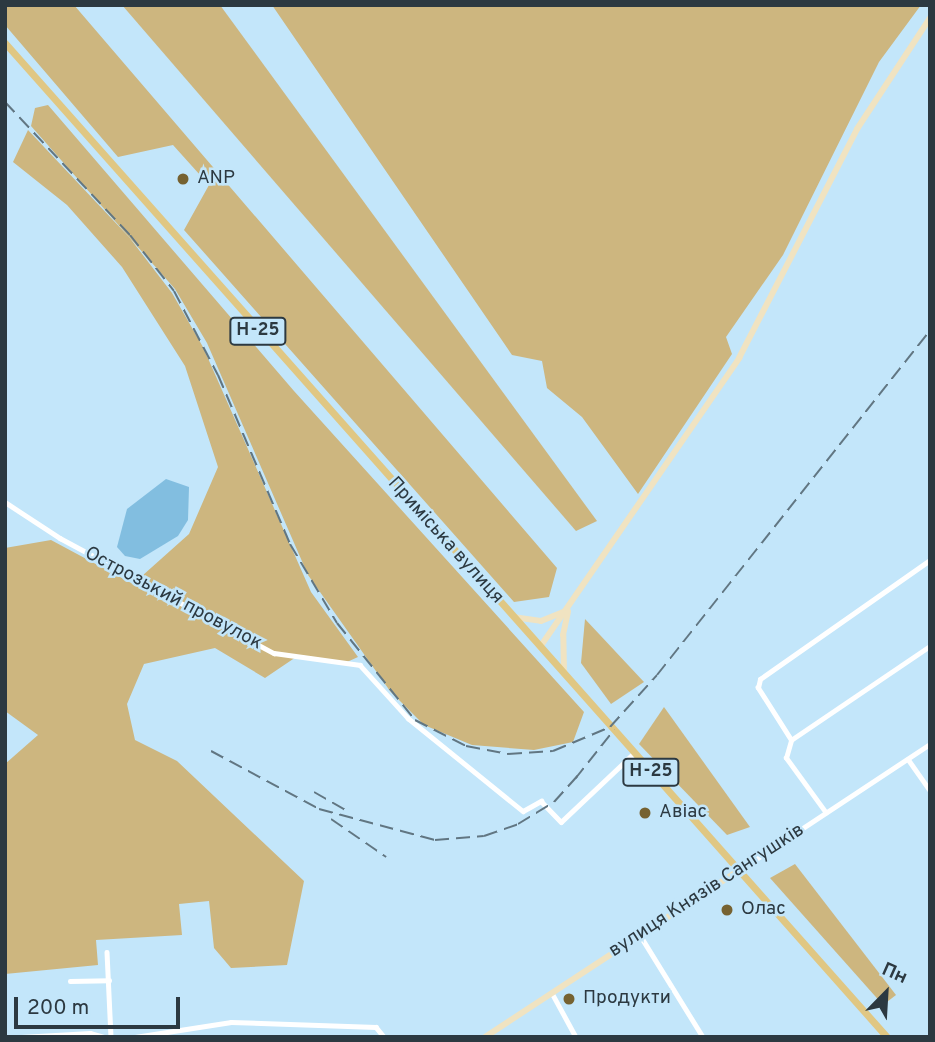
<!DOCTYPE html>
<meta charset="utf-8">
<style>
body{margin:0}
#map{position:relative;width:935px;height:1042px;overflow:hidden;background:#c3e6fa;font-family:Overpass,sans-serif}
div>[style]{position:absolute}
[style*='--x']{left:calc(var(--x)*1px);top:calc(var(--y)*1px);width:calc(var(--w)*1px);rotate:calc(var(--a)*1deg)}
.green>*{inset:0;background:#cdb67f}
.water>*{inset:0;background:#82bee0}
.minor>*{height:4.5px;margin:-2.25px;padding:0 2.25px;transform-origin:2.25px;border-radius:2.25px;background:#fff}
.secondary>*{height:6px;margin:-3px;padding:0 3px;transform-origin:3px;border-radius:3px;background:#f0e3c1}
.primary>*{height:7px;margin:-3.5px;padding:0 3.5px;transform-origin:3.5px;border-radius:3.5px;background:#e0c783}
.rail>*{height:2px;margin-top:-1px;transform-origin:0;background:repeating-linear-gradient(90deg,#617682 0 14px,transparent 0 21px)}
.dots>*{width:19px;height:19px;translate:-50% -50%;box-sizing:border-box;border:4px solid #c3e6fa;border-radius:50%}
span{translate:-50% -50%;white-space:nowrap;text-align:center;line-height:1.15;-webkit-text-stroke:5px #c3e6fa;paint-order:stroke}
.shield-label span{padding:2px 5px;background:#c3e6fa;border:2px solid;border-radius:5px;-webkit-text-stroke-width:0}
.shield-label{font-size:18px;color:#2c3941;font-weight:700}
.poi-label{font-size:19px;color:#2c3941}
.left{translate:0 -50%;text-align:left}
.street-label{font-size:19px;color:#2c3941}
.frame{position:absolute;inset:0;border:7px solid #2c3941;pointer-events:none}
.north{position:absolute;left:851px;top:958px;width:70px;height:70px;-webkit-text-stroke:5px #c3e6fa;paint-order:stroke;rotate:24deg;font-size:19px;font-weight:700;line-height:28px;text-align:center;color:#2c3941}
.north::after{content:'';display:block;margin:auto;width:24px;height:32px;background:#2c3941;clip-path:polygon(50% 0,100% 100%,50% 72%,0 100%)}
.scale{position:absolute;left:14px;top:997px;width:166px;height:32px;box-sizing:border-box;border:4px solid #2c3941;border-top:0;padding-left:9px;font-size:21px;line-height:24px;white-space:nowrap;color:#2c3941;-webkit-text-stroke:5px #c3e6fa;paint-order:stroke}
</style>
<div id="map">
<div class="green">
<i style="clip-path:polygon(5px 5px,74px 5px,557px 568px,549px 597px,514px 602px,184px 230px,209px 185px,173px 145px,118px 157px,5px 25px)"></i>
<i style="clip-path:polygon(122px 5px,220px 5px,597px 521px,576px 531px)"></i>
<i style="clip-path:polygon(272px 5px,921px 5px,879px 62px,783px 255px,726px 337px,732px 354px,638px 494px,582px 417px,547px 388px,542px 361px,512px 355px)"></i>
<i style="clip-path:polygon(48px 105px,294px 391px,584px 712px,573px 742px,534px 750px,472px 745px,424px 725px,390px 691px,308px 575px,207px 343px,175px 289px,31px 126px,35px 108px)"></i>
<i style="clip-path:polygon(28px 130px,129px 237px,172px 293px,203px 347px,311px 592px,358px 657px,347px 662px,299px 655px,265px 678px,215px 648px,144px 664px,127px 704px,135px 740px,177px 761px,304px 881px,287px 965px,231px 968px,214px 948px,209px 901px,179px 904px,182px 935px,96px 940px,98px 965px,5px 974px,5px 764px,38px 735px,5px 711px,5px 548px,51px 540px,133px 584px,189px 534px,218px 467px,185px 366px,122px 267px,67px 205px,13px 162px)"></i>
<i style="clip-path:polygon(585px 619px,644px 682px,611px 704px,581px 663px)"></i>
<i style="clip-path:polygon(664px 707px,750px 827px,727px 835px,639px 744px)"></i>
<i style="clip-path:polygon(795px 864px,896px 995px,883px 1005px,770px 878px)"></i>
</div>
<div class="water">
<i style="clip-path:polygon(166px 479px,189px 487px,188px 520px,178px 536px,140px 559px,125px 556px,117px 547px,127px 509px)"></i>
</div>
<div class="minor">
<i style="--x:5;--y:502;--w:66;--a:33.2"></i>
<i style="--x:60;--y:538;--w:243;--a:28.3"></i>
<i style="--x:274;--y:653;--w:87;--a:7.9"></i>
<i style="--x:360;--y:665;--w:72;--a:47.8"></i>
<i style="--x:408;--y:718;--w:148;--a:39"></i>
<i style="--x:523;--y:811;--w:21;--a:-29"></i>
<i style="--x:541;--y:801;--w:29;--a:46"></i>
<i style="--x:561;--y:822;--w:100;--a:-43.4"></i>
<i style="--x:791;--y:740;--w:168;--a:-34.1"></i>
<i style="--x:908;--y:759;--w:38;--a:55"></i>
<i style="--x:826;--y:813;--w:68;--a:-126"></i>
<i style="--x:786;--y:758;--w:19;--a:-74"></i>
<i style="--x:791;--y:740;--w:62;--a:-122.4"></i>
<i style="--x:758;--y:688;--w:9;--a:-77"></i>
<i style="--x:760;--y:679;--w:208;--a:-35"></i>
<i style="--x:738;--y:871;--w:230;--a:-33.5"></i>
<i style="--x:640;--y:935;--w:120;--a:58.3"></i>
<i style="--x:107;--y:952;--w:85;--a:87.3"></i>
<i style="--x:70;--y:981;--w:39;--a:-1"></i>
<i style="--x:552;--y:993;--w:50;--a:61.4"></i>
<i style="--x:21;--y:1037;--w:69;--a:-3.3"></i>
<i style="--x:90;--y:1033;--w:15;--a:16"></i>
<i style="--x:135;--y:1037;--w:97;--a:-8.9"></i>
<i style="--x:231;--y:1022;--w:145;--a:2"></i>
<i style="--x:376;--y:1027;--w:13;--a:51"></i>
</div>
<div class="secondary">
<i style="--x:513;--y:617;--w:28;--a:8"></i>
<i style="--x:541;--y:621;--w:24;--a:-22"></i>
<i style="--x:540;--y:647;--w:351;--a:-55.4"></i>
<i style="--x:739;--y:358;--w:258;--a:-62.7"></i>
<i style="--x:857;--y:129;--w:133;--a:-56.7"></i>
<i style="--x:564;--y:674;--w:39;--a:-91"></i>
<i style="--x:563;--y:635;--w:24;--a:-78"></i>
<i style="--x:485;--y:1037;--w:303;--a:-33.3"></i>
</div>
<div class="primary">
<i style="--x:5;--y:43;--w:1329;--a:48.42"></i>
</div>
<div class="rail">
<i style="--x:5;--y:102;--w:183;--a:46.8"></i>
<i style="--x:130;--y:235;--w:71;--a:51.8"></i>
<i style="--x:174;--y:291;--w:95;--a:62.4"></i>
<i style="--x:218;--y:375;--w:184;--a:66.9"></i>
<i style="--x:290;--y:544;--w:92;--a:59.3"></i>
<i style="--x:337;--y:623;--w:124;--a:51.2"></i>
<i style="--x:415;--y:720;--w:57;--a:27"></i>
<i style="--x:466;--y:746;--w:43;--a:10.8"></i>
<i style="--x:508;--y:754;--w:45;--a:-3.8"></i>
<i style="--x:553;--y:751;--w:62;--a:-22.8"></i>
<i style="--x:610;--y:727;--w:70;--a:-47.9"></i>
<i style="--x:657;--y:675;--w:440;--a:-51.6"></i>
<i style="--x:211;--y:751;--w:123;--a:28.2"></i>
<i style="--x:319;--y:809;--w:120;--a:15"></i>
<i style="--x:435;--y:840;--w:49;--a:-4.7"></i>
<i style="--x:484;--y:836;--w:36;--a:-19"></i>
<i style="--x:518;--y:824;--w:42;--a:-31.4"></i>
<i style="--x:554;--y:802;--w:40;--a:-48"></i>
<i style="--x:575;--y:779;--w:63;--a:-51.5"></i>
<i style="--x:314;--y:792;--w:40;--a:29.7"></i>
<i style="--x:331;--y:819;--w:67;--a:34.6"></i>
</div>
<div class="dots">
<i style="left:183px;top:179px;background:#766231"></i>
<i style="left:645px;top:813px;background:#766231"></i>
<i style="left:727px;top:910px;background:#766231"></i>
<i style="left:569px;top:999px;background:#766231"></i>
</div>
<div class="shield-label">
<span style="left:258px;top:331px">Н-25</span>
<span style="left:651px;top:772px">Н-25</span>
</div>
<div class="poi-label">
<span class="left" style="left:197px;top:179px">ANP</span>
<span class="left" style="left:659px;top:813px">Авіас</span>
<span class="left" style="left:741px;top:910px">Олас</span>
<span class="left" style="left:583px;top:999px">Продукти</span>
</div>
<div class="street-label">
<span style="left:445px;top:541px;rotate:48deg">Приміська вулиця</span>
<span style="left:173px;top:599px;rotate:28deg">Острозький провулок</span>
<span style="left:707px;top:891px;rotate:-33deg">вулиця Князів Сангушків</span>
</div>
<div class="frame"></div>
<div class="north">Пн</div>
<div class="scale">200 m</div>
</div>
